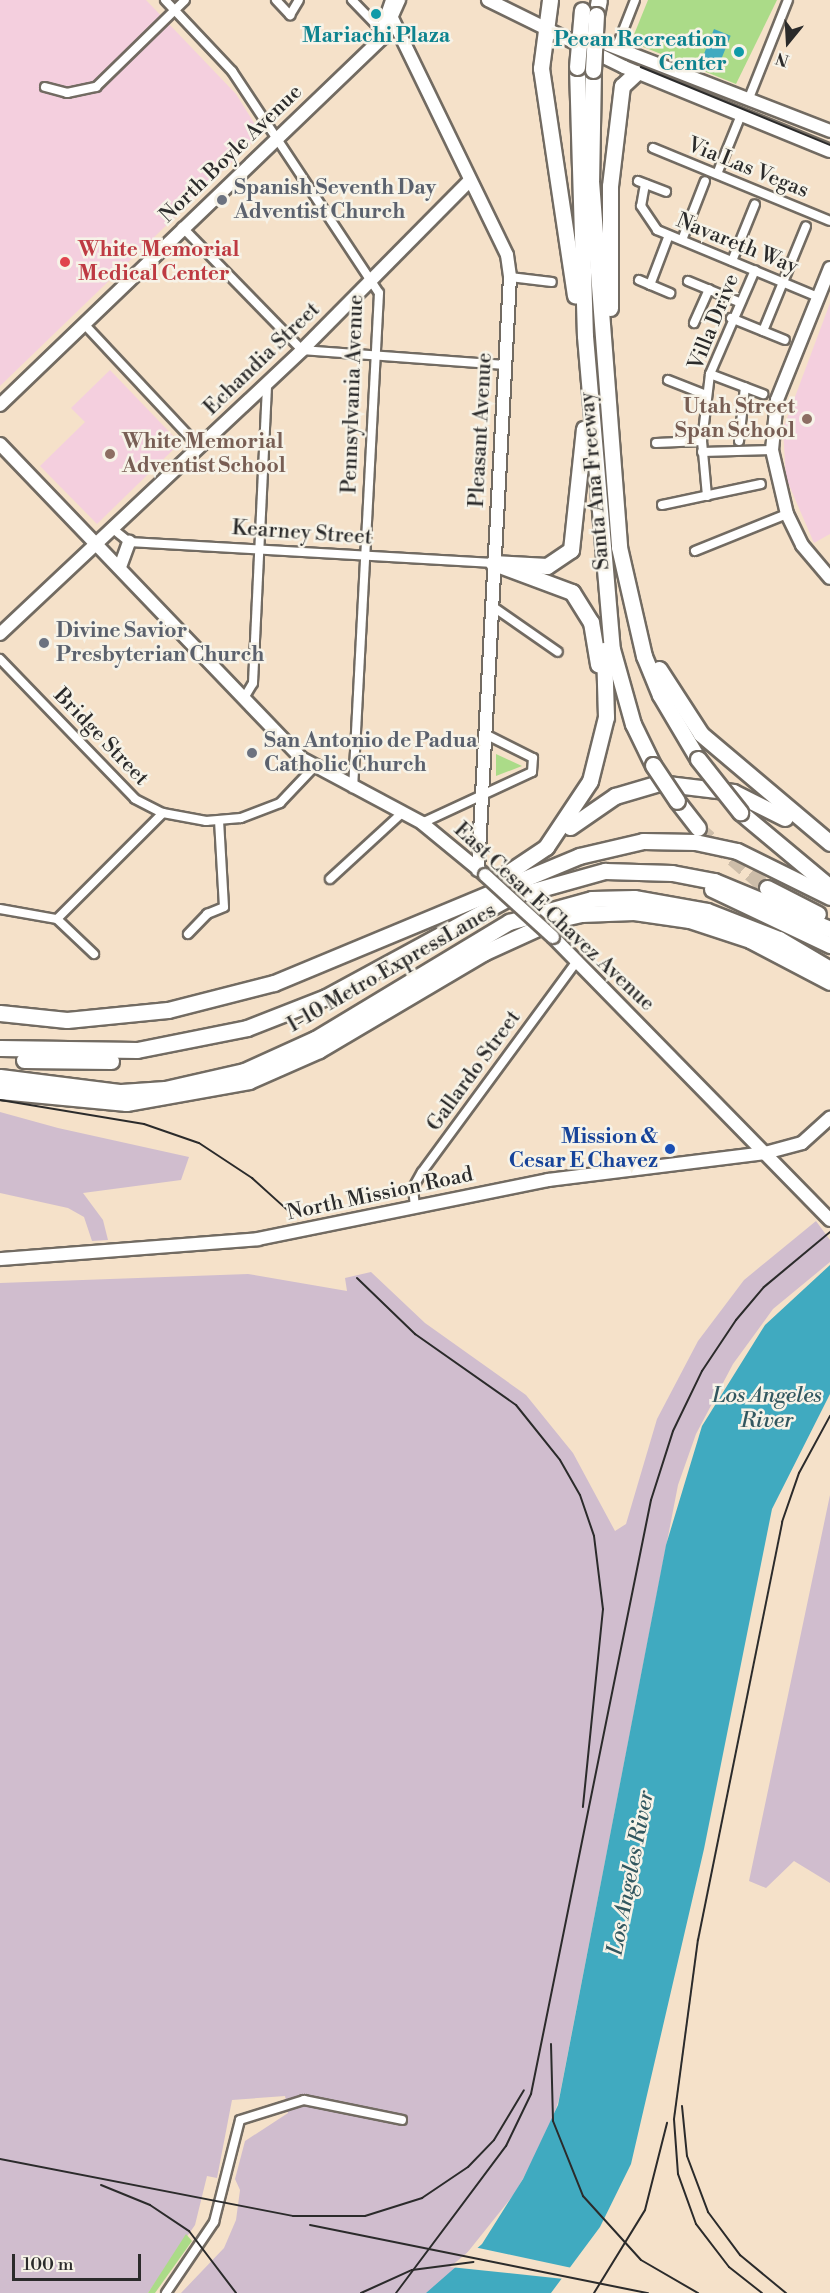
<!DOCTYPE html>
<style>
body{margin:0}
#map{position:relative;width:830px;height:2293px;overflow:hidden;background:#f5e1c9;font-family:"Libre Bodoni",serif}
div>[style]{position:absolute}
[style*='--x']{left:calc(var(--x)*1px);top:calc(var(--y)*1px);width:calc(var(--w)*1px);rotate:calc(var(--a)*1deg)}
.built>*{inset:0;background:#f4cfde}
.industrial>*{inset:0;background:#d0bdce}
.green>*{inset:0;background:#abdb88}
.water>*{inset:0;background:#40aac0;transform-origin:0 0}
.pier>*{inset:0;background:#f5e1c9}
.highway-tunnel>*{height:15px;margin-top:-7.5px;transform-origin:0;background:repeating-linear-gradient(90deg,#cdbda9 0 15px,transparent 0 23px)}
.roads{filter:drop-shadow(2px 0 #726b62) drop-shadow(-2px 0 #726b62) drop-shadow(0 2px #726b62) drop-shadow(0 -2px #726b62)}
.street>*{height:8px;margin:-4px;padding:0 4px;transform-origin:4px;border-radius:4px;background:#fff}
.secondary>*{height:12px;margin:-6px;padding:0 6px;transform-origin:6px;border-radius:6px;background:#fff}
.primary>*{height:12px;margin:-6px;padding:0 6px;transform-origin:6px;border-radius:6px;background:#fff}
.highway>*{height:15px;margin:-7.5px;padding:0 7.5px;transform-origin:7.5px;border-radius:7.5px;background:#fff}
.tram>*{height:1.5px;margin:-0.75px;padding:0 0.75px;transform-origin:0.75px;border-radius:0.75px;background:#2b2b2b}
.rail>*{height:2px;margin:-1px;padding:0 1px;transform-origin:1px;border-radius:1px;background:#2b2b2b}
.bridges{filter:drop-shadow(2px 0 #726b62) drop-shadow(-2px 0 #726b62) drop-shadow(0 2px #726b62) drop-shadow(0 -2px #726b62)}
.primary-bridge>*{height:12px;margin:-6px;padding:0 6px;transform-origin:6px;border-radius:6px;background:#fff}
.highway-bridge>*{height:15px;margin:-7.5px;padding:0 7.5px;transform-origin:7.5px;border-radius:7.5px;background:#fff}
.dots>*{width:16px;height:16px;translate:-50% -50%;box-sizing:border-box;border:3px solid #f7f3e8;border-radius:50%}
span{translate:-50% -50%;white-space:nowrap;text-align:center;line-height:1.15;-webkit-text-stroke:5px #f7f3e8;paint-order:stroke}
.culture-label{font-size:21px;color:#0d838f;font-weight:700}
.right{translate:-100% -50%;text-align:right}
.street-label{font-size:21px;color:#2b2b2b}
.worship-label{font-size:21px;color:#5b616d;font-weight:700}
.left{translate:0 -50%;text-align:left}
.health-label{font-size:21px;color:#be3a42;font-weight:700}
.education-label{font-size:21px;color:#785e54;font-weight:700}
.transit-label{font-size:21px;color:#164399;font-weight:700}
.water-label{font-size:22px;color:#32575f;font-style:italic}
.north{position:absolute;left:758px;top:12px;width:60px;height:60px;-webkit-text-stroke:4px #f7f3e8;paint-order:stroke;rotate:198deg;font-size:16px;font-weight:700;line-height:24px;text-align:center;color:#2b2b2b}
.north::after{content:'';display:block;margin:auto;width:21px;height:27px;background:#2b2b2b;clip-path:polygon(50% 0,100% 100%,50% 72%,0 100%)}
.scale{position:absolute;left:12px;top:2254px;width:129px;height:27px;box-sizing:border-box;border:3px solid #2b2b2b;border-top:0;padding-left:8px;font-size:18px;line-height:21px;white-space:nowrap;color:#2b2b2b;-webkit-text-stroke:4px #f7f3e8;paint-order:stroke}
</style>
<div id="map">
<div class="built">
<i style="clip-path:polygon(0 0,146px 0,236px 94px,261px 134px,0 386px)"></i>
<i style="clip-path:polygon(830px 303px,830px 534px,814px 543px,786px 478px,783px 429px)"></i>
<i style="clip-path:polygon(110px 370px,180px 443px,97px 524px,40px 466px,85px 422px,71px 408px)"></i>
</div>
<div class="industrial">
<i style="clip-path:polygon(0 1112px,58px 1128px,189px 1157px,181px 1180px,83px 1193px,103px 1220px,108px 1240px,92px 1241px,84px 1217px,68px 1208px,0 1193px)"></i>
<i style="clip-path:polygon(816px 1221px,830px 1240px,830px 1262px,773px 1309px,733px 1364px,696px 1434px,678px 1485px,559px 2099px,548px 2133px,515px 2193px,435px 2293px,181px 2293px,224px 2248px,236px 2220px,240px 2190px,235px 2179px,245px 2141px,288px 2113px,285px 2096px,232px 2100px,217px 2178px,207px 2176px,195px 2225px,148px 2293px,0 2293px,0 1283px,248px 1274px,347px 1291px,345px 1278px,371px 1272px,425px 1323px,526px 1395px,573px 1453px,615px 1531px,626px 1524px,657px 1419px,698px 1341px,744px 1280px)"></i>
<i style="clip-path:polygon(830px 1495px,830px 1883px,794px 1861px,766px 1888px,749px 1881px)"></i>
</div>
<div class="green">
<i style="clip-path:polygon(648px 0,777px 0,736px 84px,631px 42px)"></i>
<i style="clip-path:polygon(496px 754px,522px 766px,496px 776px)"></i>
<i style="clip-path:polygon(186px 2234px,192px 2241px,155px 2293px,148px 2293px)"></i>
</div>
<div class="water">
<i style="left:714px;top:29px;width:18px;height:32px;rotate:22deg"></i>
<i style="clip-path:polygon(830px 1265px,830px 1394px,772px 1509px,704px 1849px,631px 2164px,600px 2227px,551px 2293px,426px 2293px,482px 2244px,523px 2179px,558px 2105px,666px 1545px,702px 1426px,765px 1325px)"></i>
</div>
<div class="pier">
<i style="clip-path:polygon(474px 2247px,572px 2268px,564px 2279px,450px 2267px)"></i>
</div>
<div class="highway-tunnel">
<i style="--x:698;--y:828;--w:91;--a:41"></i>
</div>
<div class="roads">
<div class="street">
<i style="--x:165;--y:0;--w:98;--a:46.7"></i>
<i style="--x:232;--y:71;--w:266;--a:56.5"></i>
<i style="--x:379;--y:293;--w:496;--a:93"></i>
<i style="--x:276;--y:0;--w:21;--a:47"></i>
<i style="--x:290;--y:15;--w:17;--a:-59"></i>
<i style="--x:352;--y:0;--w:40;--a:46"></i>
<i style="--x:380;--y:29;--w:31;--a:-71"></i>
<i style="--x:617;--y:46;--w:49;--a:-68.6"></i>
<i style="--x:45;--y:87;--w:23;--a:15"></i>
<i style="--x:67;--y:93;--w:30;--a:-12"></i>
<i style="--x:96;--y:87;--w:124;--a:-44.3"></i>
<i style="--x:749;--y:98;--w:105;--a:-68.3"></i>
<i style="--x:653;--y:148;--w:191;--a:22.4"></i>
<i style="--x:717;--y:174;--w:64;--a:-67.9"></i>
<i style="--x:638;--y:181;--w:30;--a:21"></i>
<i style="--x:645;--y:184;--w:22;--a:100"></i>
<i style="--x:641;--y:206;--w:29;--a:56"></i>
<i style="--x:657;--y:230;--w:174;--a:22.6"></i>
<i style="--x:182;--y:227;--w:172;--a:45.7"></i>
<i style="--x:302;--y:350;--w:203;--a:4.2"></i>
<i style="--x:682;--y:240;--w:63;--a:-68.7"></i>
<i style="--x:732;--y:261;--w:61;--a:-68"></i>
<i style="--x:510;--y:277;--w:42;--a:6.8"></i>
<i style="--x:639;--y:280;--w:34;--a:23"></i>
<i style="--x:688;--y:281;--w:55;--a:22.4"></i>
<i style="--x:650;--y:285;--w:53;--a:-69.2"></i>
<i style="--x:731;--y:318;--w:58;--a:22.2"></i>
<i style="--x:694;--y:323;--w:37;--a:-66"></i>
<i style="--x:84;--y:324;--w:168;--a:46.9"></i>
<i style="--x:763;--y:331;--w:113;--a:-67.7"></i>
<i style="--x:710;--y:374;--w:57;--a:20.7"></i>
<i style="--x:668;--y:380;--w:41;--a:21.5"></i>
<i style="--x:739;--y:441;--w:54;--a:-83.7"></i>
<i style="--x:656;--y:443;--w:46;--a:-2.5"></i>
<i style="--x:702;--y:452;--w:70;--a:-1.6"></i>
<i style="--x:707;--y:496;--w:55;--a:-95.2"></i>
<i style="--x:702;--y:441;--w:67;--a:-83.2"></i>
<i style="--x:710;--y:374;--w:113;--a:-66.6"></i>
<i style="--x:662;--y:505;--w:101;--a:-12"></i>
<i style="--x:113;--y:529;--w:21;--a:39"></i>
<i style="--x:129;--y:542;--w:365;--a:3.3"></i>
<i style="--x:695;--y:551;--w:99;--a:-21.9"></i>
<i style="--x:492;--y:606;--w:80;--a:34.9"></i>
<i style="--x:0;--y:659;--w:194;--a:46"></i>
<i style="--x:135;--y:799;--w:31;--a:27"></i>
<i style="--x:163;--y:813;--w:44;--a:10.5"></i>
<i style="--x:206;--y:821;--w:35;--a:-5"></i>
<i style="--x:241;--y:818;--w:42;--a:-21"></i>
<i style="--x:280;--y:803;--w:50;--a:-46.6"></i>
<i style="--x:244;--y:698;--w:17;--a:-59"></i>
<i style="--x:253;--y:683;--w:300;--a:-87.3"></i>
<i style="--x:422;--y:823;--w:121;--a:-24.9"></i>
<i style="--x:532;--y:772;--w:14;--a:-86"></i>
<i style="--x:533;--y:758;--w:54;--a:-153.4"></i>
<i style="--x:330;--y:879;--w:99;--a:-42.5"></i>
<i style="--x:0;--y:909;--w:58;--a:10"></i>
<i style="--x:57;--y:919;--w:51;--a:43.4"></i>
<i style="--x:57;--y:919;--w:150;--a:-45"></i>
<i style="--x:188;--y:934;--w:28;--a:-46"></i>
<i style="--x:207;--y:914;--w:18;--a:-22"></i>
<i style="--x:224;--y:907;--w:86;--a:-93.3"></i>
<i style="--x:415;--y:1207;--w:19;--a:-96"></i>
<i style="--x:413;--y:1188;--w:18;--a:-61"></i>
<i style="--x:422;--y:1172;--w:262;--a:-53.7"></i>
<i style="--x:166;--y:2293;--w:86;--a:-55.9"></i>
<i style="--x:214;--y:2222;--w:105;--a:-75.7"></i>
<i style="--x:240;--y:2120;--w:67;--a:-17.4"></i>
<i style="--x:304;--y:2100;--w:100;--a:11.5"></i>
</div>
<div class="secondary">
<i style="--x:488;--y:0;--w:152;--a:26.2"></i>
<i style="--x:624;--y:67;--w:222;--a:22.2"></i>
<i style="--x:392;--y:18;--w:263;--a:64.1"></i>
<i style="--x:507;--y:255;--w:22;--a:82"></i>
<i style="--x:510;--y:277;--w:594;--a:93.09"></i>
<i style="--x:588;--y:37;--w:260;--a:21.2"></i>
<i style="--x:830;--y:268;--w:142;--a:111.9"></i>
<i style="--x:777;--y:400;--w:50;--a:95.7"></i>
<i style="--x:772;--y:450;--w:66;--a:76.8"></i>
<i style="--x:787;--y:514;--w:34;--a:64"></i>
<i style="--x:802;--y:545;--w:43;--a:49.7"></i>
<i style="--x:0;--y:405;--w:530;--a:-43.85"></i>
<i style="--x:382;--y:38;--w:42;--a:-65.9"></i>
<i style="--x:0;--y:634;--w:415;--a:-43.2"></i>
<i style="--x:302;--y:350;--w:236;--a:-45.3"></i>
<i style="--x:765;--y:1153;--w:38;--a:-15"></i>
<i style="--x:802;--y:1143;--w:38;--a:-42"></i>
</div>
<div class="primary">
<i style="--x:0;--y:444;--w:435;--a:46.2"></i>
<i style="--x:301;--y:758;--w:137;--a:28.2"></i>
<i style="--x:422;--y:823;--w:82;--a:39.5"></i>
<i style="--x:120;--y:567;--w:27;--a:-70"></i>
<i style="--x:553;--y:937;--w:396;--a:45.6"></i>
<i style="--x:0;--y:1259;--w:259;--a:-4.4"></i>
<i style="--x:258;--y:1239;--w:296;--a:-11.5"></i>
<i style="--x:548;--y:1180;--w:219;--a:-7.1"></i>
</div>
<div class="highway">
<i style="--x:550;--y:0;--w:69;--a:97.5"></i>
<i style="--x:541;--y:68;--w:230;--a:81.5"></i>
<i style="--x:596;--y:15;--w:15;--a:-79"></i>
<i style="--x:577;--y:67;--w:269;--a:88.3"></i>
<i style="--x:585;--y:336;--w:314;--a:85.1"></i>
<i style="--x:612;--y:649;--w:78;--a:74.4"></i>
<i style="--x:633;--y:724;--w:46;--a:64"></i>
<i style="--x:593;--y:70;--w:111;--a:91"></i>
<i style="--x:591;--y:181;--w:367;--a:85.6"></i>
<i style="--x:619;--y:547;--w:112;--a:77.1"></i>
<i style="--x:644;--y:656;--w:42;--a:67.7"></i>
<i style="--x:660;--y:695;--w:74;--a:59.3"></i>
<i style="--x:610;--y:308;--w:122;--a:-90"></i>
<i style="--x:610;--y:186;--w:101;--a:-83.2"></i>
<i style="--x:622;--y:86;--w:19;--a:-43"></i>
<i style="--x:493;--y:563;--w:54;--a:3.2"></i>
<i style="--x:547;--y:566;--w:29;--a:-34"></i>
<i style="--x:571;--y:550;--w:122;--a:-83.9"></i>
<i style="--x:494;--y:563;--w:83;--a:20.4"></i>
<i style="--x:572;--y:592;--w:36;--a:58"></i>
<i style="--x:591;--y:622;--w:43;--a:80.5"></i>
<i style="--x:659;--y:669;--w:77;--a:57.1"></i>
<i style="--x:701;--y:734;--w:169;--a:40.2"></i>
<i style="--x:677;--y:801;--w:34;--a:52"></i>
<i style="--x:740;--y:812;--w:117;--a:39.8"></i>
<i style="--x:570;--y:827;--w:55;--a:-34.6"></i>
<i style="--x:615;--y:796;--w:46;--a:-16.5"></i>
<i style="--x:659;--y:783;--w:75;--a:6.9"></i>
<i style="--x:733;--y:792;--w:58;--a:26.6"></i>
<i style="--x:494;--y:882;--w:63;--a:-33.9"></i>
<i style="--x:546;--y:847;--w:79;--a:-56.3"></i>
<i style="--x:590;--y:781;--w:66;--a:-76"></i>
<i style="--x:606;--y:717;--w:67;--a:-91.7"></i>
<i style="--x:767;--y:888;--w:57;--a:27"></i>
<i style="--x:712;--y:889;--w:131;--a:25.4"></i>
<i style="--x:0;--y:1013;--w:67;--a:6"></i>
<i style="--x:67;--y:1020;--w:101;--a:-5.7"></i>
<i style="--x:168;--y:1010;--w:109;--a:-14.3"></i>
<i style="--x:274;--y:983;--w:330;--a:-22.6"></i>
<i style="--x:579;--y:856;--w:66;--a:-13.2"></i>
<i style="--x:643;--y:841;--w:52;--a:1.1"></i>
<i style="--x:695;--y:842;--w:43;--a:12.1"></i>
<i style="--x:737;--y:851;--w:104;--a:26.3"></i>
<i style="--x:0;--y:1048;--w:137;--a:0.8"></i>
<i style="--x:137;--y:1050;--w:112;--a:-11.3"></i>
<i style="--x:247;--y:1028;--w:85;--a:-21.4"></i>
<i style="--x:326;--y:997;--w:207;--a:-28.5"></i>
<i style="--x:508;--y:898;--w:101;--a:-15.6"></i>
<i style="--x:605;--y:871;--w:67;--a:1.7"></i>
<i style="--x:672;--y:873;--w:43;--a:10.8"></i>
<i style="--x:714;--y:881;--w:126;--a:22.5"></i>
<i style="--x:24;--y:1060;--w:87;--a:0.7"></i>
<i style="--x:0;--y:1077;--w:122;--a:7.1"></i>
<i style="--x:121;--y:1092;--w:44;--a:-3.9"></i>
<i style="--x:165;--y:1089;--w:81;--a:-12.8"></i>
<i style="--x:244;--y:1071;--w:78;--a:-24.3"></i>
<i style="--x:315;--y:1039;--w:227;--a:-31.1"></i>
<i style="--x:509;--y:922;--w:86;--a:-15.5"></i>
<i style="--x:592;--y:899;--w:42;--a:-1.4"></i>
<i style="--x:634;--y:898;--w:74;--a:10.1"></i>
<i style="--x:707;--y:911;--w:77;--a:21.3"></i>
<i style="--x:779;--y:939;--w:59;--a:30.5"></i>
<i style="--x:0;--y:1091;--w:127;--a:5.4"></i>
<i style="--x:126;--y:1103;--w:125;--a:-10.1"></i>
<i style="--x:249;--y:1081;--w:77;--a:-23.9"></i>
<i style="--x:319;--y:1050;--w:191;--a:-30.6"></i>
<i style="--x:483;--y:953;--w:79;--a:-24.6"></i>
<i style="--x:555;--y:920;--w:27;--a:-13"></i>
<i style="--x:581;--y:914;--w:53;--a:-2.2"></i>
<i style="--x:634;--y:912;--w:56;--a:8.3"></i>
<i style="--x:689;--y:920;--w:64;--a:18.2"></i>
<i style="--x:750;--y:940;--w:90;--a:27.7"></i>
</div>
</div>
<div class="tram">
<i style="--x:641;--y:67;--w:204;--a:22.4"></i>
</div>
<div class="rail">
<i style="--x:0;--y:1100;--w:146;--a:9.5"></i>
<i style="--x:144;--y:1124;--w:58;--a:19.1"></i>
<i style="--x:199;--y:1143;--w:64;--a:33.4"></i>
<i style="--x:252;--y:1178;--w:55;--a:42.1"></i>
<i style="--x:357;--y:1278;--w:81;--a:44"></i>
<i style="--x:415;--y:1334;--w:123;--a:35.1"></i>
<i style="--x:516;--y:1405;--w:70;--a:51.3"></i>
<i style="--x:560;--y:1460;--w:40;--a:60.3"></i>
<i style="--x:580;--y:1495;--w:43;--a:71.1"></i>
<i style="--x:594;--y:1536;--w:74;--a:83"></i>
<i style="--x:603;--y:1609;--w:199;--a:95.8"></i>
<i style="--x:551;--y:2044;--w:77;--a:88.5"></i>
<i style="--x:553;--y:2121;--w:81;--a:68.2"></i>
<i style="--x:583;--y:2196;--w:86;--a:47.8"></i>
<i style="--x:641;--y:2260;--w:66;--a:30.1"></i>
<i style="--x:682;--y:2106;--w:50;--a:84.3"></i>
<i style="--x:687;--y:2156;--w:60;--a:69.4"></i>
<i style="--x:708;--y:2212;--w:54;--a:53.3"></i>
<i style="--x:740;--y:2255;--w:60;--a:39.6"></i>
<i style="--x:0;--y:2159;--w:298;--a:11"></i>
<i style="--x:293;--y:2216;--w:72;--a:0"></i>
<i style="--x:365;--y:2216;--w:60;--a:-17.5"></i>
<i style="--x:422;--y:2198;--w:55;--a:-34"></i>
<i style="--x:468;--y:2167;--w:37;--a:-46"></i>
<i style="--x:494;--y:2140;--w:58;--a:-59"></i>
<i style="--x:101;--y:2185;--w:53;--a:22.2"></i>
<i style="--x:150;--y:2205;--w:47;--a:33.7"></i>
<i style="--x:189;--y:2231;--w:78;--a:52.8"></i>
<i style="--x:310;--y:2225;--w:345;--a:11.4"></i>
<i style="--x:361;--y:2293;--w:56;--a:-24.3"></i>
<i style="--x:412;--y:2270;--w:62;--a:-7.5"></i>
<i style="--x:396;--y:2293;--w:184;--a:-53.2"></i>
<i style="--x:506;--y:2146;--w:58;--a:-64.3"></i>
<i style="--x:531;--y:2094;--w:606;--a:-78.58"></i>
<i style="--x:651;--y:1500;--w:72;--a:-72.3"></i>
<i style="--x:673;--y:1431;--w:67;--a:-64.2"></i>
<i style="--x:702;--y:1371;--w:61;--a:-56.3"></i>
<i style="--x:736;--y:1320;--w:43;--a:-49.7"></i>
<i style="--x:764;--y:1287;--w:86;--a:-39.8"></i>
<i style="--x:594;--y:2293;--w:97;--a:-58.4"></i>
<i style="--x:645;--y:2210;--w:90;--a:-75.8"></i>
<i style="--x:762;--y:2293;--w:42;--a:-141.8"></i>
<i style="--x:729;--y:2267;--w:54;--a:-127.5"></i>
<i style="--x:696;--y:2224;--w:53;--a:-109.8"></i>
<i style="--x:678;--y:2174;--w:55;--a:-94.2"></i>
<i style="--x:674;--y:2119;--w:181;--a:-82.4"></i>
<i style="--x:698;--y:1940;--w:426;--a:-78.6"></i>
<i style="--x:782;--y:1522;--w:52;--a:-70.9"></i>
<i style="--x:799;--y:1473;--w:65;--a:-61.5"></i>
</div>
<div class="bridges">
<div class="primary-bridge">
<i style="--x:485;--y:875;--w:92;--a:42.4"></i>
</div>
<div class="highway-bridge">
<i style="--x:577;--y:67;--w:57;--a:-85"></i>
<i style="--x:593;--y:70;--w:55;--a:-86.9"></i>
<i style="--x:698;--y:759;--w:68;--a:51.6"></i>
<i style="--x:653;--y:765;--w:43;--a:56.3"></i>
</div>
</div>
<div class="dots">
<i style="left:376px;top:14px;background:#0f9aa8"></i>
<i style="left:739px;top:52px;background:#0f9aa8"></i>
<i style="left:222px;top:200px;background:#6b7280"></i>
<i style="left:65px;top:262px;background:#e0444e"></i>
<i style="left:807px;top:419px;background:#8d6e63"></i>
<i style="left:110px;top:454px;background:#8d6e63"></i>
<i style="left:44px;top:643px;background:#6b7280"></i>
<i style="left:252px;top:753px;background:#6b7280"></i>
<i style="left:670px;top:1149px;background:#1a4fb4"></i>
</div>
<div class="culture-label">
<span style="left:376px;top:36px">Mariachi Plaza</span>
<span class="right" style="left:727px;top:52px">Pecan Recreation<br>Center</span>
</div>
<div class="street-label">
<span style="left:231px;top:154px;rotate:-44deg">North Boyle Avenue</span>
<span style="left:748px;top:168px;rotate:22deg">Via Las Vegas</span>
<span style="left:737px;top:244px;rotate:22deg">Navareth Way</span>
<span style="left:714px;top:322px;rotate:-68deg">Villa Drive</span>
<span style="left:262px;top:359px;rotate:-44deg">Echandia Street</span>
<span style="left:353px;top:394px;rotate:-88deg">Pennsylvania Avenue</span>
<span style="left:481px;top:430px;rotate:-87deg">Pleasant Avenue</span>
<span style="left:595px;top:481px;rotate:-95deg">Santa Ana Freeway</span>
<span style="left:302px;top:533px;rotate:4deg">Kearney Street</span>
<span style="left:101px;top:737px;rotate:46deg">Bridge Street</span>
<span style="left:554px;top:917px;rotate:43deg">East Cesar E Chavez Avenue</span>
<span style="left:392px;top:968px;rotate:-30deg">I-10 Metro ExpressLanes</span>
<span style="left:474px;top:1071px;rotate:-54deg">Gallardo Street</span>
<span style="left:380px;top:1194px;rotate:-12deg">North Mission Road</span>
</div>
<div class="worship-label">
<span class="left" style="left:234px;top:200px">Spanish Seventh Day<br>Adventist Church</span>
<span class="left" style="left:56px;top:643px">Divine Savior<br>Presbyterian Church</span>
<span class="left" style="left:264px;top:753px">San Antonio de Padua<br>Catholic Church</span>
</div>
<div class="health-label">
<span class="left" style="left:78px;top:262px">White Memorial<br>Medical Center</span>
</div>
<div class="education-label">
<span class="right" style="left:795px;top:419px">Utah Street<br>Span School</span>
<span class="left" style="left:122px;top:454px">White Memorial<br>Adventist School</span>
</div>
<div class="transit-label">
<span class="right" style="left:658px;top:1149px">Mission &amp;<br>Cesar E Chavez</span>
</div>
<div class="water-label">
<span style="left:767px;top:1408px">Los Angeles<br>River</span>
<span style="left:631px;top:1873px;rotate:-79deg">Los Angeles River</span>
</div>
<div class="north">N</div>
<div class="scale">100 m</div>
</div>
